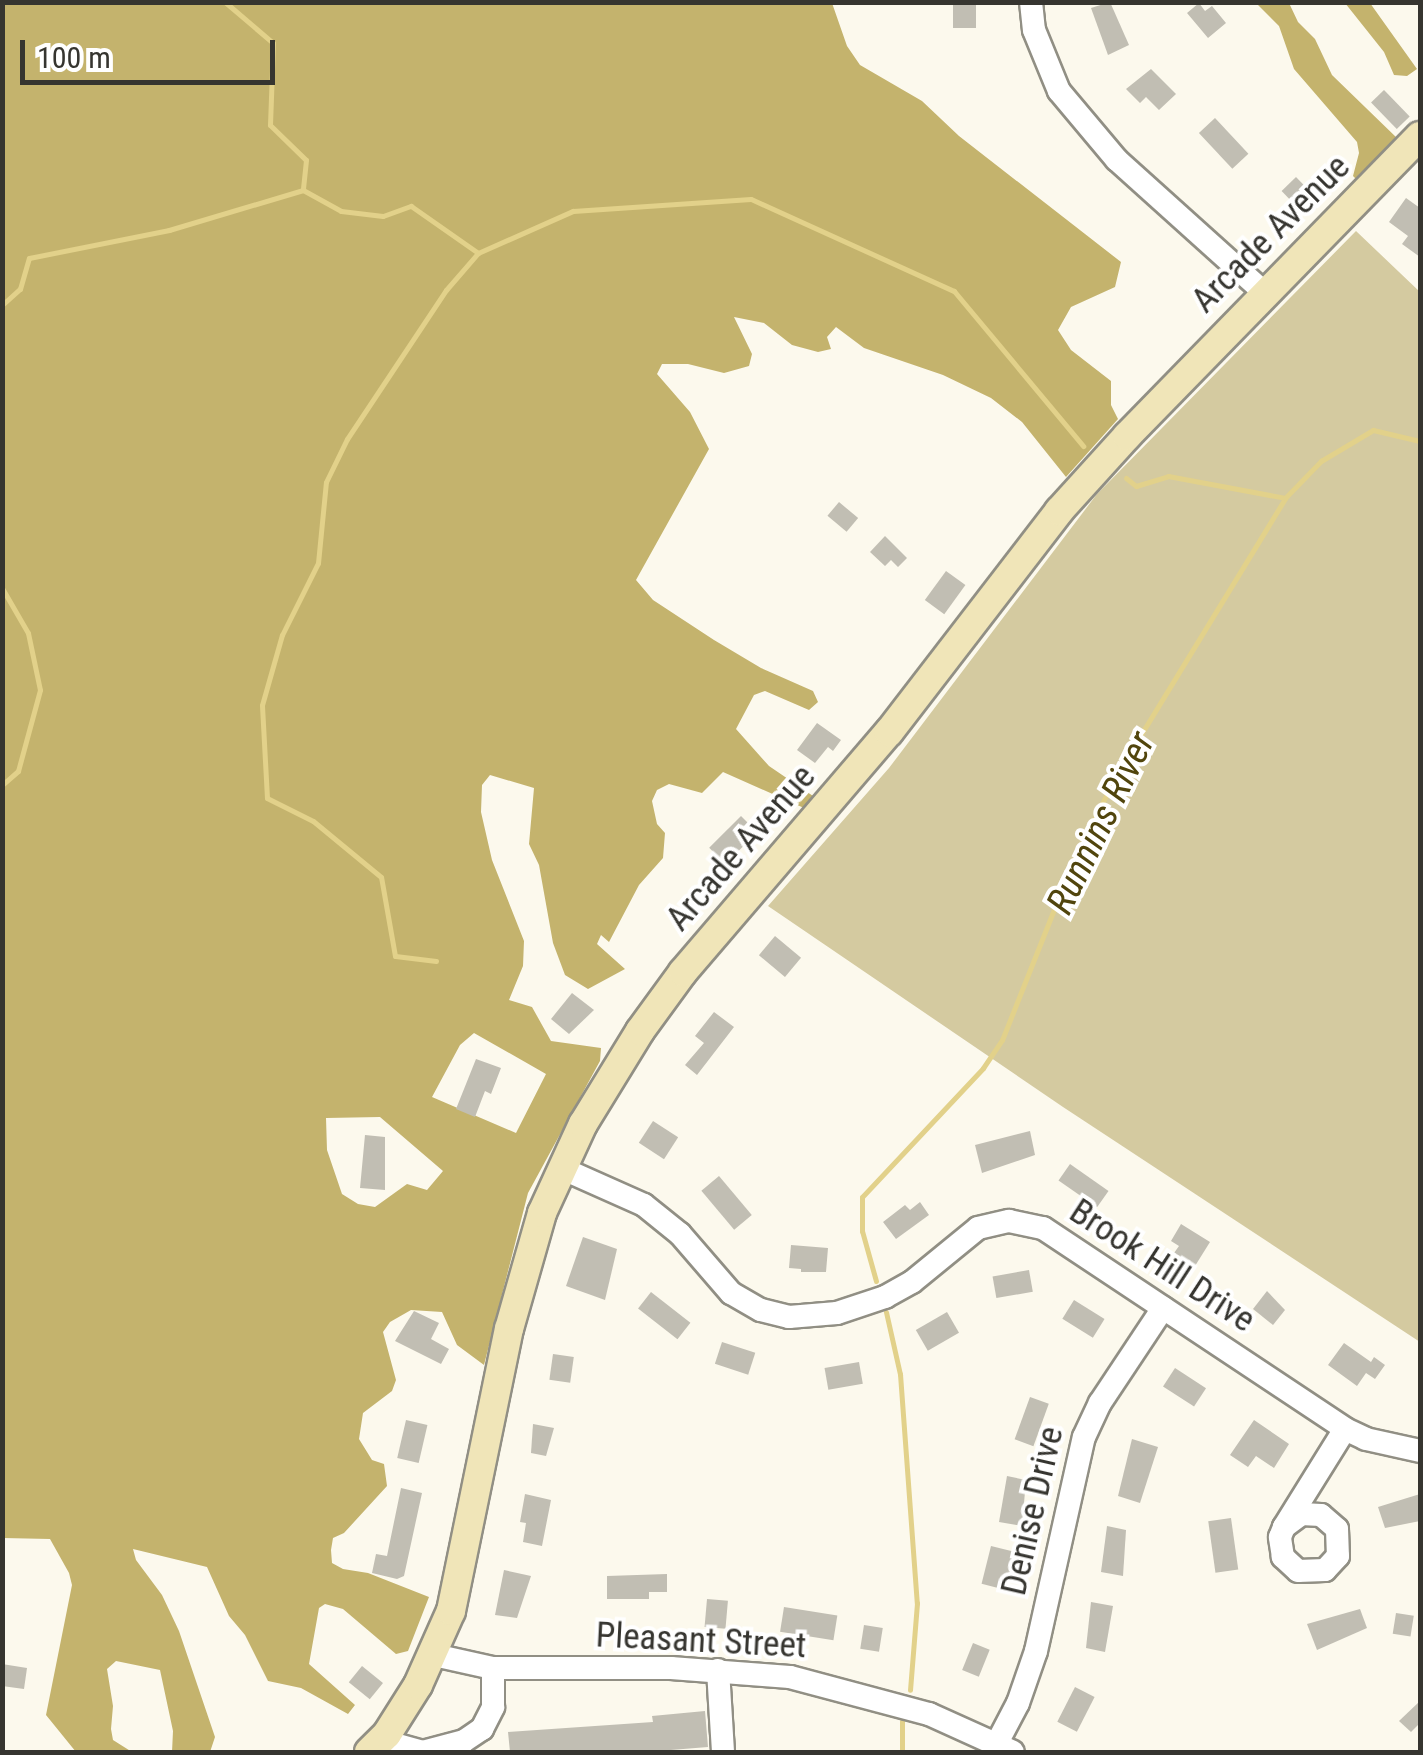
<!DOCTYPE html>
<style>
body{margin:0}
#map{position:relative;width:1423px;height:1755px;overflow:hidden;background:#fcf9ed;font-family:"Roboto Condensed",sans-serif}
div>[style]{position:absolute}
[style*='--x']{left:calc(var(--x)*1px);top:calc(var(--y)*1px);width:calc(var(--w)*1px);rotate:calc(var(--a)*1deg)}
.green>*{inset:0;background:#d4caa0}
.forest>*{inset:0;background:#c4b36d}
.stream>*{height:5px;margin:-2.5px;padding:0 2.5px;transform-origin:2.5px;border-radius:2.5px;background:#e2d18a}
.building>*{inset:0;background:#c1beb3;transform-origin:0 0}
.roads{filter:drop-shadow(2px 0 #918f84) drop-shadow(-2px 0 #918f84) drop-shadow(0 2px #918f84) drop-shadow(0 -2px #918f84)}
.minor>*{height:22px;margin:-11px;padding:0 11px;transform-origin:11px;border-radius:11px;background:#fff}
.major>*{height:28px;margin:-14px;padding:0 14px;transform-origin:14px;border-radius:14px;background:#f0e5b8}
span{translate:-50% -50%;white-space:nowrap;text-align:center;line-height:1.15;-webkit-text-stroke:8px #fff;paint-order:stroke}
.street-label{font-size:35px;color:#363530}
.water-label{font-size:38px;color:#51450d;font-style:italic}
.frame{position:absolute;inset:0;border:5px solid #363530;pointer-events:none}
.scale{position:absolute;left:20px;top:40px;width:255px;height:45px;box-sizing:border-box;border:5px solid #363530;border-top:0;padding-left:12px;font-size:30px;line-height:35px;white-space:nowrap;color:#363530;-webkit-text-stroke:8px #fff;paint-order:stroke}
</style>
<div id="map">
<div class="green">
<i style="clip-path:polygon(1356px 231px,1420px 292px,1420px 1342px,1063px 1107px,768px 906px,889px 768px,1097px 494px)"></i>
</div>
<div class="forest">
<i style="clip-path:polygon(evenodd,2px 3px,832px 3px,847px 46px,860px 65px,922px 101px,959px 136px,1121px 262px,1115px 287px,1071px 307px,1058px 330px,1071px 350px,1111px 381px,1111px 405px,1118px 419px,1066px 477px,1022px 422px,991px 398px,943px 375px,864px 348px,836px 327px,827px 337px,831px 349px,818px 352px,792px 345px,764px 323px,734px 317px,752px 354px,749px 366px,724px 373px,688px 364px,662px 364px,657px 374px,690px 412px,709px 449px,636px 580px,653px 600px,714px 640px,761px 668px,813px 691px,818px 702px,809px 710px,765px 691px,754px 695px,736px 729px,769px 766px,813px 796px,804px 808px,723px 772px,702px 793px,669px 784px,657px 790px,652px 801px,657px 824px,665px 833px,663px 858px,639px 885px,609px 942px,601px 935px,597px 944px,625px 969px,588px 989px,565px 975px,553px 943px,539px 865px,529px 844px,534px 788px,490px 775px,482px 785px,481px 812px,492px 860px,524px 941px,523px 966px,509px 1000px,532px 1007px,551px 1041px,601px 1048px,600px 1061px,528px 1193px,484px 1365px,457px 1345px,442px 1312px,411px 1310px,390px 1322px,383px 1332px,396px 1380px,392px 1391px,363px 1413px,359px 1439px,372px 1460px,384px 1464px,387px 1486px,344px 1533px,333px 1538px,331px 1550px,332px 1563px,343px 1569px,368px 1573px,429px 1597px,408px 1651px,396px 1654px,343px 1609px,325px 1604px,319px 1608px,309px 1664px,355px 1705px,348px 1714px,301px 1688px,268px 1681px,245px 1635px,229px 1616px,207px 1567px,133px 1549px,136px 1560px,162px 1595px,179px 1631px,215px 1737px,210px 1752px,172px 1752px,173px 1731px,160px 1670px,116px 1661px,107px 1669px,113px 1706px,111px 1729px,113px 1740px,132px 1752px,76px 1752px,46px 1715px,72px 1585px,69px 1573px,50px 1539px,3px 1538px,2px 3px,474px 1033px,546px 1074px,516px 1133px,432px 1097px,460px 1045px,474px 1033px,2px 3px,380px 1117px,443px 1171px,427px 1190px,407px 1184px,375px 1207px,358px 1204px,342px 1194px,327px 1150px,326px 1118px,380px 1117px)"></i>
<i style="clip-path:polygon(1256px 3px,1289px 3px,1298px 22px,1315px 39px,1332px 75px,1399px 140px,1361px 184px,1353px 176px,1359px 153px,1357px 142px,1294px 69px,1279px 26px)"></i>
<i style="clip-path:polygon(1345px 3px,1370px 3px,1417px 69px,1407px 76px,1394px 75px,1384px 52px)"></i>
</div>
<div class="stream">
<i style="--x:225;--y:2;--w:63;--a:40.5"></i>
<i style="--x:273;--y:43;--w:82;--a:92.1"></i>
<i style="--x:270;--y:125;--w:50;--a:44.2"></i>
<i style="--x:306;--y:160;--w:30;--a:96"></i>
<i style="--x:2;--y:305;--w:24;--a:-42"></i>
<i style="--x:20;--y:289;--w:32;--a:-74"></i>
<i style="--x:29;--y:258;--w:143;--a:-11.3"></i>
<i style="--x:169;--y:230;--w:140;--a:-16.6"></i>
<i style="--x:303;--y:190;--w:43;--a:28.9"></i>
<i style="--x:341;--y:211;--w:42;--a:6.8"></i>
<i style="--x:383;--y:216;--w:30;--a:-20"></i>
<i style="--x:411;--y:206;--w:82;--a:35"></i>
<i style="--x:1126;--y:478;--w:13;--a:39"></i>
<i style="--x:1136;--y:486;--w:34;--a:-17"></i>
<i style="--x:1168;--y:476;--w:119;--a:10.6"></i>
<i style="--x:2;--y:588;--w:52;--a:60"></i>
<i style="--x:28;--y:633;--w:58;--a:78.1"></i>
<i style="--x:40;--y:690;--w:84;--a:105.2"></i>
<i style="--x:18;--y:771;--w:21;--a:139"></i>
<i style="--x:436;--y:961;--w:41;--a:-173"></i>
<i style="--x:395;--y:956;--w:80;--a:-100"></i>
<i style="--x:381;--y:877;--w:88;--a:-140.5"></i>
<i style="--x:313;--y:821;--w:51;--a:-153.4"></i>
<i style="--x:267;--y:798;--w:93;--a:-93.1"></i>
<i style="--x:262;--y:705;--w:73;--a:-74.1"></i>
<i style="--x:282;--y:635;--w:80;--a:-63.4"></i>
<i style="--x:318;--y:563;--w:81;--a:-84.4"></i>
<i style="--x:326;--y:482;--w:48;--a:-64"></i>
<i style="--x:347;--y:439;--w:179;--a:-56.4"></i>
<i style="--x:446;--y:290;--w:49;--a:-49.1"></i>
<i style="--x:478;--y:253;--w:104;--a:-23.9"></i>
<i style="--x:573;--y:211;--w:178;--a:-3.9"></i>
<i style="--x:751;--y:199;--w:223;--a:24.4"></i>
<i style="--x:954;--y:291;--w:202;--a:50.2"></i>
<i style="--x:876;--y:1281;--w:52;--a:-105.6"></i>
<i style="--x:862;--y:1231;--w:34;--a:-90"></i>
<i style="--x:862;--y:1197;--w:177;--a:-46.8"></i>
<i style="--x:983;--y:1068;--w:34;--a:-56"></i>
<i style="--x:1002;--y:1040;--w:184;--a:-68.3"></i>
<i style="--x:1070;--y:869;--w:102;--a:-63.9"></i>
<i style="--x:1115;--y:777;--w:327;--a:-58.6"></i>
<i style="--x:1285;--y:498;--w:52;--a:-45.8"></i>
<i style="--x:1321;--y:461;--w:61;--a:-30.8"></i>
<i style="--x:1373;--y:430;--w:48;--a:13.2"></i>
<i style="--x:886;--y:1312;--w:64;--a:77.3"></i>
<i style="--x:900;--y:1374;--w:230;--a:85.8"></i>
<i style="--x:917;--y:1603;--w:87;--a:94.6"></i>
<i style="--x:902;--y:1752;--w:31;--a:-90"></i>
</div>
<div class="building">
<i style="left:953px;top:2px;width:23px;height:26px"></i>
<i style="clip-path:polygon(1110px 2px,1129px 45px,1108px 55px,1091px 8px)"></i>
<i style="clip-path:polygon(1199px 3px,1205px 11px,1212px 6px,1226px 23px,1208px 38px,1187px 13px)"></i>
<i style="clip-path:polygon(1151px 69px,1176px 94px,1159px 110px,1146px 97px,1140px 103px,1126px 89px)"></i>
<i style="left:1384px;top:90px;width:37px;height:18px;rotate:46deg"></i>
<i style="left:1215px;top:118px;width:49px;height:22px;rotate:47deg"></i>
<i style="left:1296px;top:177px;width:33px;height:20px;rotate:46deg"></i>
<i style="clip-path:polygon(1406px 198px,1420px 208px,1420px 257px,1402px 244px,1408px 236px,1389px 222px)"></i>
<i style="left:839px;top:502px;width:25px;height:18px;rotate:40deg"></i>
<i style="clip-path:polygon(885px 536px,907px 558px,898px 567px,891px 560px,885px 566px,870px 552px)"></i>
<i style="left:946px;top:571px;width:24px;height:36px;rotate:36deg"></i>
<i style="clip-path:polygon(817px 723px,841px 740px,833px 751px,828px 747px,815px 763px,797px 750px)"></i>
<i style="left:741px;top:816px;width:23px;height:45px;rotate:45deg"></i>
<i style="left:775px;top:936px;width:34px;height:25px;rotate:40deg"></i>
<i style="clip-path:polygon(572px 993px,594px 1010px,569px 1034px,551px 1019px)"></i>
<i style="clip-path:polygon(714px 1012px,734px 1027px,697px 1075px,685px 1065px,704px 1043px,695px 1036px)"></i>
<i style="clip-path:polygon(476px 1059px,501px 1068px,491px 1094px,485px 1091px,475px 1117px,456px 1109px)"></i>
<i style="left:653px;top:1121px;width:30px;height:26px;rotate:33deg"></i>
<i style="clip-path:polygon(1030px 1131px,1035px 1155px,982px 1173px,975px 1145px)"></i>
<i style="clip-path:polygon(365px 1135px,385px 1137px,385px 1190px,360px 1188px)"></i>
<i style="left:1070px;top:1164px;width:47px;height:20px;rotate:35deg"></i>
<i style="left:719px;top:1176px;width:51px;height:23px;rotate:50deg"></i>
<i style="clip-path:polygon(920px 1202px,929px 1215px,896px 1239px,883px 1222px,905px 1205px,910px 1210px)"></i>
<i style="clip-path:polygon(1181px 1224px,1210px 1242px,1195px 1266px,1174px 1253px,1179px 1246px,1171px 1241px)"></i>
<i style="clip-path:polygon(583px 1237px,617px 1249px,605px 1300px,566px 1286px)"></i>
<i style="clip-path:polygon(791px 1245px,828px 1248px,826px 1272px,801px 1272px,801px 1269px,789px 1268px)"></i>
<i style="left:1029px;top:1270px;width:22px;height:37px;rotate:80deg"></i>
<i style="clip-path:polygon(1267px 1291px,1285px 1310px,1273px 1325px,1253px 1309px)"></i>
<i style="left:651px;top:1292px;width:50px;height:21px;rotate:38deg"></i>
<i style="left:1074px;top:1300px;width:36px;height:22px;rotate:32deg"></i>
<i style="clip-path:polygon(414px 1311px,439px 1323px,431px 1339px,449px 1349px,441px 1364px,395px 1341px)"></i>
<i style="left:947px;top:1312px;width:24px;height:36px;rotate:60deg"></i>
<i style="left:722px;top:1342px;width:35px;height:23px;rotate:18deg"></i>
<i style="clip-path:polygon(1344px 1343px,1371px 1362px,1374px 1357px,1385px 1365px,1375px 1379px,1366px 1373px,1357px 1386px,1328px 1365px)"></i>
<i style="left:553px;top:1354px;width:21px;height:26px;rotate:8deg"></i>
<i style="left:859px;top:1362px;width:22px;height:35px;rotate:80deg"></i>
<i style="left:1175px;top:1368px;width:37px;height:22px;rotate:33deg"></i>
<i style="left:1030px;top:1397px;width:20px;height:45px;rotate:20deg"></i>
<i style="left:406px;top:1420px;width:22px;height:39px;rotate:13deg"></i>
<i style="clip-path:polygon(1254px 1420px,1289px 1444px,1274px 1468px,1256px 1456px,1248px 1467px,1230px 1455px)"></i>
<i style="clip-path:polygon(533px 1424px,554px 1428px,546px 1456px,531px 1453px)"></i>
<i style="clip-path:polygon(1132px 1439px,1158px 1447px,1140px 1503px,1118px 1496px)"></i>
<i style="clip-path:polygon(1007px 1476px,1026px 1480px,1022px 1526px,999px 1522px)"></i>
<i style="clip-path:polygon(401px 1488px,422px 1493px,404px 1576px,397px 1579px,372px 1573px,376px 1554px,387px 1556px)"></i>
<i style="clip-path:polygon(525px 1494px,551px 1500px,542px 1546px,523px 1542px,526px 1523px,520px 1522px)"></i>
<i style="clip-path:polygon(1420px 1494px,1420px 1521px,1385px 1528px,1378px 1507px)"></i>
<i style="left:1231px;top:1518px;width:52px;height:23px;rotate:82deg"></i>
<i style="clip-path:polygon(1107px 1526px,1126px 1530px,1123px 1576px,1101px 1572px)"></i>
<i style="left:991px;top:1546px;width:25px;height:39px;rotate:14deg"></i>
<i style="clip-path:polygon(504px 1570px,531px 1576px,517px 1618px,495px 1615px)"></i>
<i style="clip-path:polygon(667px 1574px,667px 1592px,649px 1592px,649px 1599px,607px 1599px,607px 1576px)"></i>
<i style="left:707px;top:1599px;width:21px;height:28px;rotate:5deg"></i>
<i style="clip-path:polygon(1091px 1602px,1113px 1606px,1105px 1652px,1086px 1648px)"></i>
<i style="left:784px;top:1607px;width:54px;height:25px;rotate:9deg"></i>
<i style="clip-path:polygon(1360px 1609px,1367px 1628px,1317px 1650px,1307px 1624px)"></i>
<i style="left:1396px;top:1613px;width:18px;height:21px;rotate:9deg"></i>
<i style="left:864px;top:1625px;width:19px;height:24px;rotate:9deg"></i>
<i style="left:973px;top:1643px;width:18px;height:29px;rotate:22deg"></i>
<i style="clip-path:polygon(2px 1664px,27px 1668px,24px 1689px,2px 1686px)"></i>
<i style="left:362px;top:1666px;width:27px;height:21px;rotate:39deg"></i>
<i style="left:1075px;top:1687px;width:22px;height:39px;rotate:27deg"></i>
<i style="clip-path:polygon(1420px 1701px,1420px 1723px,1411px 1732px,1399px 1721px)"></i>
<i style="clip-path:polygon(705px 1711px,708px 1747px,646px 1752px,510px 1752px,508px 1732px,653px 1722px,652px 1716px)"></i>
</div>
<div class="roads">
<div class="minor">
<i style="--x:1031;--y:2;--w:28;--a:84"></i>
<i style="--x:1034;--y:30;--w:66;--a:67.7"></i>
<i style="--x:1059;--y:91;--w:90;--a:50"></i>
<i style="--x:1117;--y:160;--w:200;--a:42"></i>
<i style="--x:561;--y:1168;--w:91;--a:24"></i>
<i style="--x:644;--y:1205;--w:46;--a:38.9"></i>
<i style="--x:680;--y:1234;--w:78;--a:49.2"></i>
<i style="--x:731;--y:1293;--w:34;--a:30"></i>
<i style="--x:761;--y:1310;--w:29;--a:14"></i>
<i style="--x:789;--y:1317;--w:48;--a:-4.8"></i>
<i style="--x:837;--y:1313;--w:51;--a:-18.4"></i>
<i style="--x:885;--y:1297;--w:31;--a:-29"></i>
<i style="--x:912;--y:1282;--w:85;--a:-39.3"></i>
<i style="--x:978;--y:1228;--w:32;--a:-13"></i>
<i style="--x:1009;--y:1221;--w:35;--a:12"></i>
<i style="--x:1043;--y:1228;--w:363;--a:33.6"></i>
<i style="--x:1345;--y:1429;--w:23;--a:25"></i>
<i style="--x:1366;--y:1439;--w:55;--a:12.5"></i>
<i style="--x:1284;--y:1527;--w:21;--a:-37"></i>
<i style="--x:1301;--y:1514;--w:20;--a:3"></i>
<i style="--x:1321;--y:1515;--w:21;--a:41"></i>
<i style="--x:1337;--y:1529;--w:27;--a:88"></i>
<i style="--x:1338;--y:1556;--w:19;--a:133"></i>
<i style="--x:1325;--y:1570;--w:27;--a:178"></i>
<i style="--x:1298;--y:1571;--w:21;--a:-137"></i>
<i style="--x:1283;--y:1557;--w:20;--a:-99"></i>
<i style="--x:1280;--y:1537;--w:11;--a:-68"></i>
<i style="--x:1284;--y:1527;--w:115;--a:-58.1"></i>
<i style="--x:434;--y:1655;--w:60;--a:12.4"></i>
<i style="--x:493;--y:1668;--w:178;--a:0"></i>
<i style="--x:671;--y:1668;--w:119;--a:4.3"></i>
<i style="--x:790;--y:1677;--w:144;--a:14.9"></i>
<i style="--x:929;--y:1714;--w:92;--a:24.3"></i>
<i style="--x:718;--y:1670;--w:82;--a:86.5"></i>
<i style="--x:380;--y:1740;--w:45;--a:15.6"></i>
<i style="--x:423;--y:1752;--w:42;--a:-15"></i>
<i style="--x:464;--y:1741;--w:22;--a:-34"></i>
<i style="--x:482;--y:1729;--w:25;--a:-63"></i>
<i style="--x:493;--y:1707;--w:39;--a:-90"></i>
<i style="--x:997;--y:1743;--w:45;--a:-62.3"></i>
<i style="--x:1018;--y:1703;--w:55;--a:-70.9"></i>
<i style="--x:1036;--y:1651;--w:219;--a:-77.4"></i>
<i style="--x:1084;--y:1437;--w:38;--a:-65"></i>
<i style="--x:1100;--y:1403;--w:114;--a:-56.4"></i>
</div>
<div class="major">
<i style="--x:369;--y:1752;--w:25;--a:-45"></i>
<i style="--x:387;--y:1734;--w:58;--a:-57.7"></i>
<i style="--x:418;--y:1685;--w:81;--a:-66"></i>
<i style="--x:451;--y:1611;--w:288;--a:-78.4"></i>
<i style="--x:509;--y:1329;--w:121;--a:-74.1"></i>
<i style="--x:542;--y:1213;--w:98;--a:-65.3"></i>
<i style="--x:583;--y:1124;--w:109;--a:-58.5"></i>
<i style="--x:640;--y:1031;--w:73;--a:-53.9"></i>
<i style="--x:683;--y:972;--w:316;--a:-49.4"></i>
<i style="--x:889;--y:732;--w:279;--a:-52.4"></i>
<i style="--x:1059;--y:511;--w:101;--a:-47.8"></i>
<i style="--x:1127;--y:436;--w:419;--a:-45.7"></i>
</div>
</div>
<div class="street-label">
<span style="left:1271px;top:234px;rotate:-45deg">Arcade Avenue</span>
<span style="left:741px;top:848px;rotate:-49deg">Arcade Avenue</span>
<span style="left:1162px;top:1266px;rotate:33deg">Brook Hill Drive</span>
<span style="left:1033px;top:1511px;rotate:-77deg">Denise Drive</span>
<span style="left:701px;top:1641px;rotate:3deg">Pleasant Street</span>
</div>
<div class="water-label">
<span style="left:1101px;top:823px;rotate:-64deg">Runnins River</span>
</div>
<div class="frame"></div>
<div class="scale">100 m</div>
</div>
